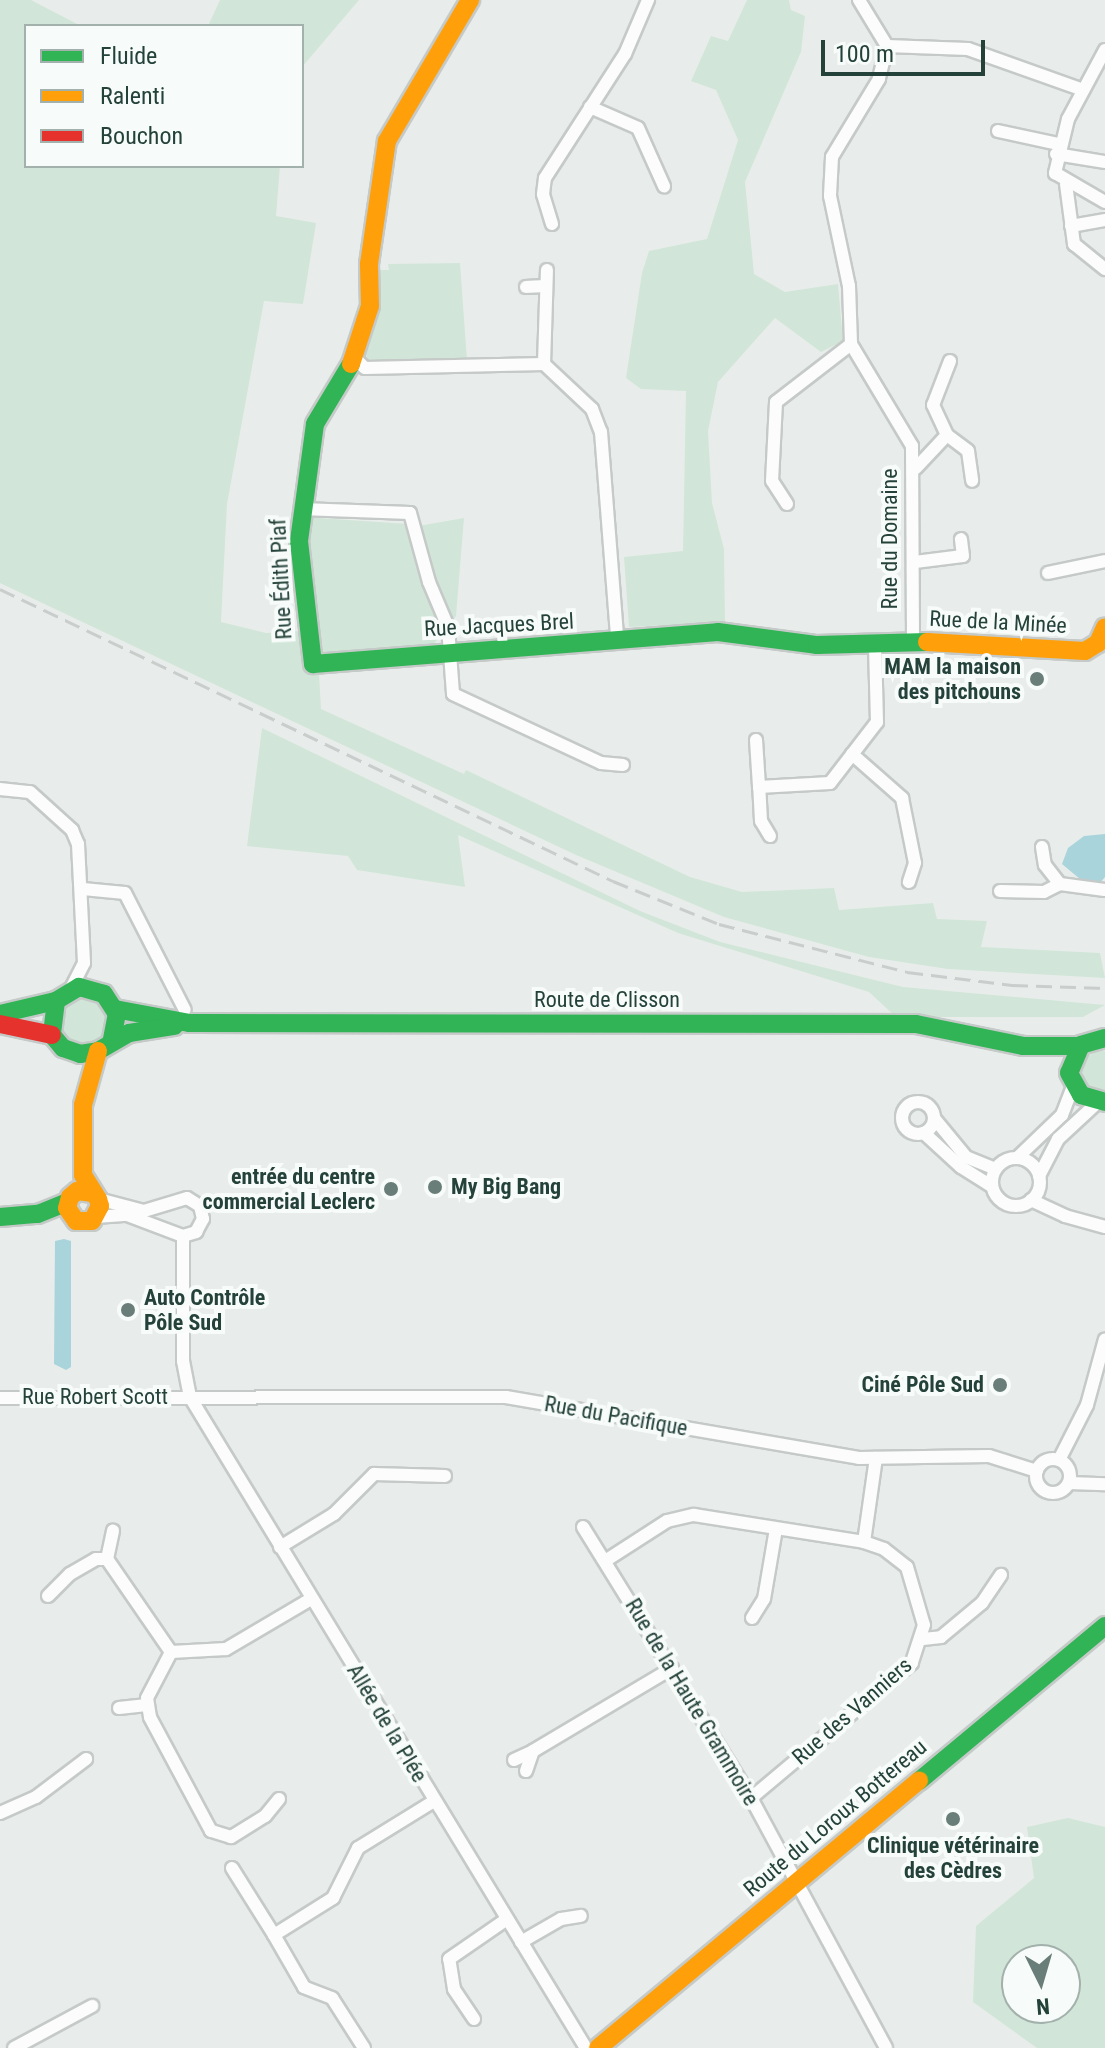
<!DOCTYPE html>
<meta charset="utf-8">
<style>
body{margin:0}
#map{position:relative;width:1105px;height:2048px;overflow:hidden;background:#e8edeb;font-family:"Roboto Condensed",sans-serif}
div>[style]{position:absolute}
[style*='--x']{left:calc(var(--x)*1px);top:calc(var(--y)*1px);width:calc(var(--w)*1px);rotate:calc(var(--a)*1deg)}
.green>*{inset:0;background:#d1e6d8}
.round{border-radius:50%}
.water>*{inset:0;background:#a9d4db}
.roads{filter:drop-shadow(2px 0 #c5cac8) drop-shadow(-2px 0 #c5cac8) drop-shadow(0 2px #c5cac8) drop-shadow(0 -2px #c5cac8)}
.street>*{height:12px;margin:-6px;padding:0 6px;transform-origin:6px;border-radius:6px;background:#fcfcfc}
.street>.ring{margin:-6px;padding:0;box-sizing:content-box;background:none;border:12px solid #fcfcfc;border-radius:50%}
.fast>*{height:18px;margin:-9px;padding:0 9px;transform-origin:9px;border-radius:9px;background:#30b455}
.slow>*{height:18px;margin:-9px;padding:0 9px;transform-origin:9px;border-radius:9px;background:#ff9f0a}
.jam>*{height:18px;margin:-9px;padding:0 9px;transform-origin:9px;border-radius:9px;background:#e5322d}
.rail>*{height:3px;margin-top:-1.5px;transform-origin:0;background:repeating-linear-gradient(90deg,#c9cdcc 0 16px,transparent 0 24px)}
.dots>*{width:22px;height:22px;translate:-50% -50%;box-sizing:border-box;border:4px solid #f7fbf9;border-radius:50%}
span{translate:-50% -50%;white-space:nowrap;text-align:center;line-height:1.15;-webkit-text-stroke:8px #f7fbf9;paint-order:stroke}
.street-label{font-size:22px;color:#24423a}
.poi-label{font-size:22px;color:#24423a;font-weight:700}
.right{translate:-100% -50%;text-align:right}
.left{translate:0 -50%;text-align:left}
.legend{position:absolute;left:24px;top:24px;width:280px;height:144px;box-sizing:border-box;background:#f7fbf9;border:2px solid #a3b1ad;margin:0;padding:10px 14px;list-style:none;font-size:24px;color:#24423a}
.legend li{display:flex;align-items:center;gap:16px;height:40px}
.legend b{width:40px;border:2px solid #a3b1ad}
.north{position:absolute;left:1001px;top:1944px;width:80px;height:80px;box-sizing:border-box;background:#f7fbf9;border:2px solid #a3b1ad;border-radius:50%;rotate:175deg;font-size:22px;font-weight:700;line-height:32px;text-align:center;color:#24423a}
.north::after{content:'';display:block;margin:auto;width:28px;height:36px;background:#697e78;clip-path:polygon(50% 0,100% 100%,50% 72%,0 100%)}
.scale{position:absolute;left:821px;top:40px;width:164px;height:36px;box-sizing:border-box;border:4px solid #24423a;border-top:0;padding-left:10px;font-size:24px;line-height:28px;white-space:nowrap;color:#24423a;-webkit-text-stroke:6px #f7fbf9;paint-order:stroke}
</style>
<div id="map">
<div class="green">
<i style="clip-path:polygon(0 0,31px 0,81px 26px,26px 26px,26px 166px,280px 166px,276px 216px,316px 223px,303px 304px,264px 301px,227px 504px,221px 622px,266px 633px,299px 631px,305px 672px,319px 674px,321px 709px,464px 774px,466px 770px,690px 877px,742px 892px,834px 888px,839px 910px,933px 903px,937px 919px,987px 921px,981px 947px,1100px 953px,1105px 978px,948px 969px,869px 957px,724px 917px,576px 855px,0 583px)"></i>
<i style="clip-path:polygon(220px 0,359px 0,302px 67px,302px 26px,208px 26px)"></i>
<i style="clip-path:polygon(747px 0,789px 0,791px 10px,805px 16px,801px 52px,745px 182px,754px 274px,785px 292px,838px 284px,843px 341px,821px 352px,775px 318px,718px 382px,708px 431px,712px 503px,724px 549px,725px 622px,629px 627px,624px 557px,683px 551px,686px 391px,641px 389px,626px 378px,642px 273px,649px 251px,707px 239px,738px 140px,716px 90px,691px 81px,711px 36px,728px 41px)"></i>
<i style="clip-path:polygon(460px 263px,467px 360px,370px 363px,364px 351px,376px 270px,389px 270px,388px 264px)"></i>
<i style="clip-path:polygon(303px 517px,424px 525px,464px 518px,456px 616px,433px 645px,321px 654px)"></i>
<i style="clip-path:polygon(262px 728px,640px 911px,720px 942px,903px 987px,1105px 1005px,1083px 1017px,896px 1017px,869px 992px,678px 933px,458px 835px,465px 887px,357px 870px,348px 856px,247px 846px)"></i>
<i class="round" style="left:59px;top:996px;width:48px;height:48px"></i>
<i style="clip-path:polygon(1096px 1051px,1105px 1051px,1105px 1090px,1091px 1088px,1081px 1076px,1084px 1059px)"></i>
<i style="clip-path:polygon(evenodd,1068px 1818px,1105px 1827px,1105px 2048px,1037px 2048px,973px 2002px,976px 1926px,1034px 1878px,1027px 1827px,1068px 1818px,1017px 1960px,1065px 1960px,1065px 2008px,1017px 2008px,1017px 1960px)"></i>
</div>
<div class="water">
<i style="clip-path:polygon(1105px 834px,1105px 877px,1099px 884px,1080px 879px,1062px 864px,1068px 848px,1084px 836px)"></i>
<i style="clip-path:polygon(64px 1239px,71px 1241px,71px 1367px,66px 1370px,54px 1364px,55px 1241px)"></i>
</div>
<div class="roads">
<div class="street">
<i style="--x:859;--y:0;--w:54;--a:58.7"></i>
<i style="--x:887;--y:46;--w:34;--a:104"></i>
<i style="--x:879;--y:79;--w:91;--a:121.1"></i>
<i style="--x:832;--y:157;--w:39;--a:93"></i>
<i style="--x:830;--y:196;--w:92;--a:78.1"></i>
<i style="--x:849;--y:286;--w:58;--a:88"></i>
<i style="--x:851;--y:344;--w:119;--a:59.1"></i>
<i style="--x:912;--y:446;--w:195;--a:89.7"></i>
<i style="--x:887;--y:46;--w:81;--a:2.1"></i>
<i style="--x:968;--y:49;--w:122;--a:19.6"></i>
<i style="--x:1105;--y:50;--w:78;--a:118.2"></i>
<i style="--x:1068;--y:119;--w:56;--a:103.5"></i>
<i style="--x:1055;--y:173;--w:58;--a:30.1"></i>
<i style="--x:590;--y:107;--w:52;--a:23.6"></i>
<i style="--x:638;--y:128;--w:64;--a:65.9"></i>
<i style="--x:998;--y:131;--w:61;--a:12.2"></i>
<i style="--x:1056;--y:154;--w:50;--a:9.3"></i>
<i style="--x:1066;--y:184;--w:61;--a:82.4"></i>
<i style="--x:1074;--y:244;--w:40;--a:39"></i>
<i style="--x:552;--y:224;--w:31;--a:-107"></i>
<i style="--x:543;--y:194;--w:16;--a:-83"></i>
<i style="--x:545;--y:178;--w:148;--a:-57.2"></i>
<i style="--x:625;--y:54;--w:59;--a:-66.9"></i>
<i style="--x:1071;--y:226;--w:35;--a:-10"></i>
<i style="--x:526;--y:287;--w:18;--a:-3"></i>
<i style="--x:355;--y:358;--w:14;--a:45"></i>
<i style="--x:365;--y:368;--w:179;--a:-1.3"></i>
<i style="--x:544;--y:364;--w:66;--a:43.2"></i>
<i style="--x:592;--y:409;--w:25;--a:69"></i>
<i style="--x:601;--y:432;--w:206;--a:85.5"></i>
<i style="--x:950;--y:361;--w:47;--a:111.1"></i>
<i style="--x:933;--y:405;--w:33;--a:65"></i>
<i style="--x:947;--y:435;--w:26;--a:37"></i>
<i style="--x:968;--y:451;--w:30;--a:82"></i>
<i style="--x:544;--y:364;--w:94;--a:-88.2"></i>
<i style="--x:916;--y:468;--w:45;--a:-46.8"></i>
<i style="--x:787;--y:504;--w:27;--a:-123"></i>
<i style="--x:772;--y:481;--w:79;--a:-87.1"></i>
<i style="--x:776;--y:402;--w:95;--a:-37.7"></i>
<i style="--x:301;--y:509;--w:109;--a:2.1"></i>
<i style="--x:410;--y:513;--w:72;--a:74.6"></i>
<i style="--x:429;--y:582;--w:49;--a:67.1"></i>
<i style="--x:448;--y:627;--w:67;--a:85.7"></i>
<i style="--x:453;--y:694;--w:163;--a:25"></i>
<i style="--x:601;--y:763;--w:22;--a:5"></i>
<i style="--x:915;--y:562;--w:48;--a:-7.1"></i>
<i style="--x:963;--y:556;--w:17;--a:-97"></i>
<i style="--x:1048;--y:573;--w:58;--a:-11.9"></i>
<i style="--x:756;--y:740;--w:47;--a:86.3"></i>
<i style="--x:852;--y:754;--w:67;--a:41.3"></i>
<i style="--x:902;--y:798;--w:66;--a:78.7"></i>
<i style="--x:915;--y:863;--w:20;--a:108"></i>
<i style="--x:0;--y:789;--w:30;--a:6"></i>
<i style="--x:30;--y:792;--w:57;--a:42.1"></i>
<i style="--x:72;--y:830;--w:15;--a:67"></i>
<i style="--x:78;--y:844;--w:119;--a:87.1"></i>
<i style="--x:84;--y:963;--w:30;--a:117"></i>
<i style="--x:770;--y:836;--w:17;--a:-121"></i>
<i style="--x:761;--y:821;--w:34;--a:-93"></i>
<i style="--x:759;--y:787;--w:71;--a:-3.2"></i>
<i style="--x:830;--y:783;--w:77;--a:-52.4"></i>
<i style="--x:877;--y:722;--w:79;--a:-91.5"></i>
<i style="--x:1042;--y:847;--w:18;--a:81"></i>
<i style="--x:1045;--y:865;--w:24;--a:52"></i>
<i style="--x:1060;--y:884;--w:45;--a:7.6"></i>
<i style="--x:83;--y:889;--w:42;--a:5.4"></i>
<i style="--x:125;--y:893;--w:131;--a:62.9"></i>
<i style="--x:1000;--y:891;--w:44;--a:1.3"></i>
<i style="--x:1044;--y:892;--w:18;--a:-27"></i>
<i class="ring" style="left:902px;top:1102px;width:20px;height:20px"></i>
<i style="--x:934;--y:1118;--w:50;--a:50.6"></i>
<i style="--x:966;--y:1157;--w:32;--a:22"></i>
<i style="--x:924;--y:1133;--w:50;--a:42.6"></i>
<i style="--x:961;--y:1167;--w:36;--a:32"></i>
<i style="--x:1017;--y:1158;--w:62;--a:-43.7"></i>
<i style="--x:1062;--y:1115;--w:31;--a:-69"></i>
<i class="ring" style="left:992px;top:1158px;width:36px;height:36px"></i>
<i style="--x:1039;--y:1176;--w:42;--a:-62.8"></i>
<i style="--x:1058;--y:1139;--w:54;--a:-42.8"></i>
<i style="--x:1031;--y:1200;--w:38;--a:25"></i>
<i style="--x:1065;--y:1216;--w:41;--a:15.4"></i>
<i style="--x:96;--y:1217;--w:31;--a:-4"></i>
<i style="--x:127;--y:1215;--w:60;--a:20.6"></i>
<i style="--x:183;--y:1236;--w:14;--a:-17"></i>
<i style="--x:196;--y:1232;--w:15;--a:-62"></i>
<i style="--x:203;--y:1219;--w:13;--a:-103"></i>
<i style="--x:200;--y:1206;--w:15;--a:-148"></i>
<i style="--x:187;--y:1198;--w:45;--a:163.2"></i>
<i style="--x:144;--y:1211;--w:48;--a:-165.4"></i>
<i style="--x:183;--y:1236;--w:125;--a:90"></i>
<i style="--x:183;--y:1361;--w:37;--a:79"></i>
<i style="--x:190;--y:1397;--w:762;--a:58.69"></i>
<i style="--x:0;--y:1398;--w:506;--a:-0.11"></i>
<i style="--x:506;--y:1397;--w:358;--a:9.8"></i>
<i style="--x:859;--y:1458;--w:130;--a:-0.9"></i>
<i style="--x:989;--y:1456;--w:50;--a:17.4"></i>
<i class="ring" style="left:1036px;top:1459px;width:22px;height:22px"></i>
<i style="--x:1059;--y:1460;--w:62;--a:-63"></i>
<i style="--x:1087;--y:1405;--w:68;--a:-74.7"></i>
<i style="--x:1069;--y:1483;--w:36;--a:2"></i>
<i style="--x:583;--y:1527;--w:319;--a:58.2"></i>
<i style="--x:751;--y:1798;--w:284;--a:61.6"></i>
<i style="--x:864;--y:1542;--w:85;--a:-81.9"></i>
<i style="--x:280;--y:1547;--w:63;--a:-31.4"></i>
<i style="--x:334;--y:1514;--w:57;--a:-45"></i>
<i style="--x:374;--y:1474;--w:71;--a:1.6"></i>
<i style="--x:107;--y:1559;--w:29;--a:-78"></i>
<i style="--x:605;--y:1561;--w:74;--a:-32.8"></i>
<i style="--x:667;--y:1521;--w:28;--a:-13"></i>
<i style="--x:694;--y:1515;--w:172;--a:9"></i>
<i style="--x:864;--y:1542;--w:21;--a:19"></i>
<i style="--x:884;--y:1549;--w:29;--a:38"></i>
<i style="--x:907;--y:1567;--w:60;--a:73.7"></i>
<i style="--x:924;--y:1625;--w:40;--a:108"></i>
<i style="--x:912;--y:1663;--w:210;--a:140"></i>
<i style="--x:48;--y:1596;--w:31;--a:-45"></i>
<i style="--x:70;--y:1574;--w:30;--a:-30"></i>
<i style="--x:96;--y:1559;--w:11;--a:0"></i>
<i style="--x:107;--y:1559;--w:113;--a:55.5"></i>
<i style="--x:752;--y:1618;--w:22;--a:-58"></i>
<i style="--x:764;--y:1599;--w:71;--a:-80.3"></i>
<i style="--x:923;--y:1639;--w:18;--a:-6"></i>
<i style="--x:941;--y:1637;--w:53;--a:-39.7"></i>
<i style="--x:982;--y:1603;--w:34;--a:-56"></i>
<i style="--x:119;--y:1708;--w:28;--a:-6"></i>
<i style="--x:514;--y:1760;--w:21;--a:-25"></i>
<i style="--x:526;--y:1771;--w:21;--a:-71"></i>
<i style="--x:533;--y:1751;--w:162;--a:-30.8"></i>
<i style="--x:279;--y:1799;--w:22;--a:129"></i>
<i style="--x:265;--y:1816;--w:40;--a:148"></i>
<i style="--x:231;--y:1837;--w:21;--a:-163"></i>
<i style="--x:211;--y:1831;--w:129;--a:-118.2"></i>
<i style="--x:150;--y:1717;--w:19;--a:-99"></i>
<i style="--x:147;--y:1698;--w:52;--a:-62.4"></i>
<i style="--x:171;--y:1652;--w:55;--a:-3.1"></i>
<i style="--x:226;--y:1649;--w:99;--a:-30.5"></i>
<i style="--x:0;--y:1813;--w:39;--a:-24"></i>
<i style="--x:36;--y:1797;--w:63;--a:-37.2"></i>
<i style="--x:232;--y:1868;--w:79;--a:57.9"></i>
<i style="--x:521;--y:1942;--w:46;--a:-29.9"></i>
<i style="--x:561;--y:1919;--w:20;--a:-9"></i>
<i style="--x:474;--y:2019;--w:36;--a:-124"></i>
<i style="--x:454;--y:1989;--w:30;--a:-99"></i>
<i style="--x:449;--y:1959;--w:70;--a:-34.6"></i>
<i style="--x:14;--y:2048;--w:89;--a:-28.3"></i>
<i style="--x:364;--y:2048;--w:59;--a:-122.6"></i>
<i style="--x:332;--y:1998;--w:30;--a:-159"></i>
<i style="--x:304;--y:1987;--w:60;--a:-120"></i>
<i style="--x:274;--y:1935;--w:70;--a:-32.1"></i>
<i style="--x:333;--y:1898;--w:56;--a:-63.4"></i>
<i style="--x:358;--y:1848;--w:89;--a:-31.7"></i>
</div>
<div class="fast">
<i style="--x:351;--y:364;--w:70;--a:121"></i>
<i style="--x:315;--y:424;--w:118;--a:97.8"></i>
<i style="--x:299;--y:541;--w:124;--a:83.5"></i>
<i style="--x:313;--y:664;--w:406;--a:-4.5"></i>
<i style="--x:718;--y:632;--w:100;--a:7.5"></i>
<i style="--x:817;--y:645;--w:110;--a:-1.6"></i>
<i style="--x:115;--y:1009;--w:75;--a:10.7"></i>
<i style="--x:189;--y:1023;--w:727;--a:0.08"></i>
<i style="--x:916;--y:1024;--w:109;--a:11.6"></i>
<i style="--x:1023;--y:1046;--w:57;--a:0"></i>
<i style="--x:0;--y:1014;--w:57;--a:-13.1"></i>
<i style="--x:1105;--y:1038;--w:25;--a:164"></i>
<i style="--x:1081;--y:1045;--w:30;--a:113"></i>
<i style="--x:1069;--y:1073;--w:25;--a:61"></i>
<i style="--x:1081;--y:1095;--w:25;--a:16"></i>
<i style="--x:112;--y:1039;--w:25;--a:-79"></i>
<i style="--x:117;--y:1014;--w:24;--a:-123"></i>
<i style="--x:104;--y:994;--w:26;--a:-164"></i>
<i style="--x:79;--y:987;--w:27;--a:149"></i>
<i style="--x:56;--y:1001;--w:34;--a:97"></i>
<i style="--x:52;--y:1035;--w:17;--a:50"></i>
<i style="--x:63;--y:1048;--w:18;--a:19"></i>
<i style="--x:80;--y:1054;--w:18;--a:-9"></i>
<i style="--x:98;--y:1051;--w:36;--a:-30"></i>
<i style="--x:129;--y:1033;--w:46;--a:-8.8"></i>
<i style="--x:0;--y:1217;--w:38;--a:-5"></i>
<i style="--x:38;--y:1214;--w:31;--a:-22"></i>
<i style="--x:919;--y:1781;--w:242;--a:-39.8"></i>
</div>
<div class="slow">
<i style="--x:351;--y:364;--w:61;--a:-71.9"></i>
<i style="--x:370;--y:306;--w:42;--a:-91.4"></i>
<i style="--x:369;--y:264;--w:124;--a:-81.7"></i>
<i style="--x:387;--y:141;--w:164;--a:-59.5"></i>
<i style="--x:927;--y:642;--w:158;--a:3.3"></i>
<i style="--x:1085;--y:651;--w:15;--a:-32"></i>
<i style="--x:1098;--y:643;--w:17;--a:-66"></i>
<i style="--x:93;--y:1193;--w:16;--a:-173"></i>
<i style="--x:77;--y:1191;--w:9;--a:139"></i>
<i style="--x:70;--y:1197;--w:11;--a:105"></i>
<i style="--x:67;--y:1208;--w:16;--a:55"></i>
<i style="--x:76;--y:1221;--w:16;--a:0"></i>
<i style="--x:92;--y:1221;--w:17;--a:-62"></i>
<i style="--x:100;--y:1206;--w:7;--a:-106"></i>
<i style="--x:98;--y:1199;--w:28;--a:-122"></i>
<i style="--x:83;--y:1175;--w:70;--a:-90"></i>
<i style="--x:83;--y:1105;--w:56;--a:-74.5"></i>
<i style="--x:598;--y:2048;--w:418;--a:-39.8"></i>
</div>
<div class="jam">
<i style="--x:0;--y:1024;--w:53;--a:11.9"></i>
</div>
</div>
<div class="rail">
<i style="--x:0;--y:589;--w:679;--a:25.47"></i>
<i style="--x:613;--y:881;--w:114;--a:22.1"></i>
<i style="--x:719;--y:924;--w:194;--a:14.3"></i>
<i style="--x:907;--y:972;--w:106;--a:7.1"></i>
<i style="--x:1012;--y:985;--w:93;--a:1.8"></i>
</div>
<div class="dots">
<i style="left:1037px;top:679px;background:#697e78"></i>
<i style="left:435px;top:1187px;background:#697e78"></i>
<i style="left:391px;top:1189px;background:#697e78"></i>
<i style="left:128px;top:1310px;background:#697e78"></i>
<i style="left:1000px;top:1385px;background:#697e78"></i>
<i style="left:953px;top:1819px;background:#697e78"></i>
</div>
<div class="street-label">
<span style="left:890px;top:539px;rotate:-90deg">Rue du Domaine</span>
<span style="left:281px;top:579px;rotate:-93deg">Rue Édith Piaf</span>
<span style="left:998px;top:622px;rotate:3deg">Rue de la Minée</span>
<span style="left:499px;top:625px;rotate:-3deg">Rue Jacques Brel</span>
<span style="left:607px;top:1000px">Route de Clisson</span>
<span style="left:95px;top:1397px">Rue Robert Scott</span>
<span style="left:616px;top:1416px;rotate:10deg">Rue du Pacifique</span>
<span style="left:692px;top:1702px;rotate:59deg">Rue de la Haute Grammoire</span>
<span style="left:852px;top:1711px;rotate:-41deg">Rue des Vanniers</span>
<span style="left:387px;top:1723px;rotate:59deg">Allée de la Plée</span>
<span style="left:835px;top:1818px;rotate:-40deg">Route du Loroux Bottereau</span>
</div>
<div class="poi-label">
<span class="right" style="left:1021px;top:679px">MAM la maison<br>des pitchouns</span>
<span class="right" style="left:375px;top:1189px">entrée du centre<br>commercial Leclerc</span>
<span class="left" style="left:451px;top:1187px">My Big Bang</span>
<span class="left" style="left:144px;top:1310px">Auto Contrôle<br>Pôle Sud</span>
<span class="right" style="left:984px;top:1385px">Ciné Pôle Sud</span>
<span style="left:953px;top:1858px">Clinique vétérinaire<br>des Cèdres</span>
</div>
<ul class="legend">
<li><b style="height:10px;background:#30b455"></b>Fluide</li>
<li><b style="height:10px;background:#ff9f0a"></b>Ralenti</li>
<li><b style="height:10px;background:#e5322d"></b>Bouchon</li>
</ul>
<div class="north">N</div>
<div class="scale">100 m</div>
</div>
